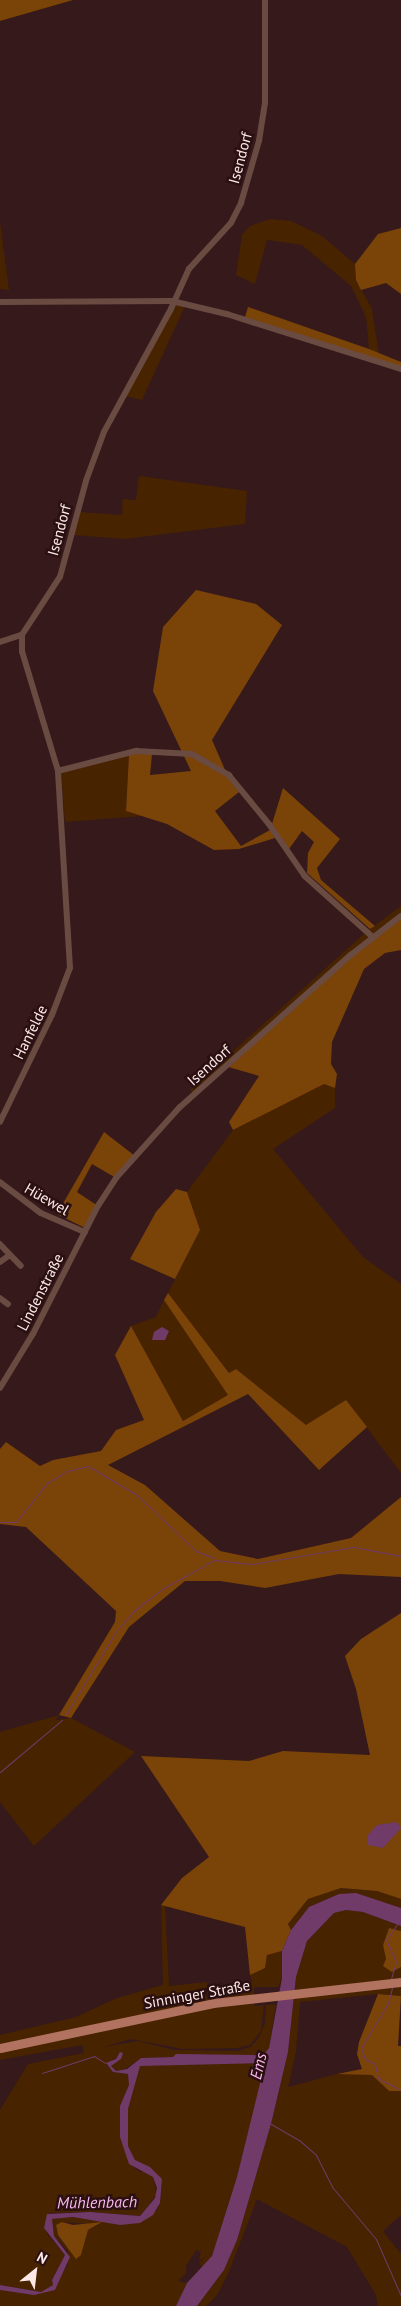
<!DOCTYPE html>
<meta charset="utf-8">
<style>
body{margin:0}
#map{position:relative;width:401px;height:2306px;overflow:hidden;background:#36191b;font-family:"PT Sans",sans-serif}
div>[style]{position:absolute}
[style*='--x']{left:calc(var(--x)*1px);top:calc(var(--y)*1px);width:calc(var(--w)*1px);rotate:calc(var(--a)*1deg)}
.green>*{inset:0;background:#482300}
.forest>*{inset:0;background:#7a4308}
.water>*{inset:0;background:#703a69}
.stream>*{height:1px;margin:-0.5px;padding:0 0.5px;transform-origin:0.5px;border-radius:0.5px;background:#703a69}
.street>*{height:5.5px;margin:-2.75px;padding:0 2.75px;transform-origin:2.75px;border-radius:2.75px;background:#6a4b42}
.primary>*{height:9px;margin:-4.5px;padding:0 4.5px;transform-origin:4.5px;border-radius:4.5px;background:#b1725f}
span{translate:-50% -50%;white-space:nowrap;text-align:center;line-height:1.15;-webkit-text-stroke:5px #2b1012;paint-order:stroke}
.street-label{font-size:15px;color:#fde8e8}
.water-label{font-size:16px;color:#f9b7ef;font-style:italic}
.north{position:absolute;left:10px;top:2246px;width:50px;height:50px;-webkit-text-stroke:4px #2b1012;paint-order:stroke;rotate:29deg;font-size:14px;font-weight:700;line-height:20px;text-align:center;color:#fde8e8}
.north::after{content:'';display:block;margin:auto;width:18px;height:22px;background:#fde8e8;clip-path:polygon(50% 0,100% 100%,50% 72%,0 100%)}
</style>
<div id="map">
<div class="green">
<i style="clip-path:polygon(270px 219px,291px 221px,322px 236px,355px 264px,356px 280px,372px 309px,379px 355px,369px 349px,366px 317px,351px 286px,302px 245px,267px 240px,255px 284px,236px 275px,242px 235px,250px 226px)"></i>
<i style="clip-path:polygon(0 221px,9px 290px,0 289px)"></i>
<i style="clip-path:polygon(176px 304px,185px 306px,142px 400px,125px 396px)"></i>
<i style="clip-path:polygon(139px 476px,247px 491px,245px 524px,125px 539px,74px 535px,80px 512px,122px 515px,123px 499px,136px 500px)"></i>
<i style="clip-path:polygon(129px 754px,126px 811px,142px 816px,65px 822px,61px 772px)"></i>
<i style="clip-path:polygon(401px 906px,401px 916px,194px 1094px,190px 1090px,365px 933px)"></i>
<i style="clip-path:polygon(324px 1084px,335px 1088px,335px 1108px,273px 1149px,363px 1257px,401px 1284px,401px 1473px,346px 1400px,307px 1426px,236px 1369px,229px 1373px,168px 1293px,200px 1230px,187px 1192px,233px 1130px)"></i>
<i style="clip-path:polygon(164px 1300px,229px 1395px,183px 1421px,131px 1326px,156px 1317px)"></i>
<i style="clip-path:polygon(59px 1715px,56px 1720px,71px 1718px,135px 1752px,34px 1846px,0 1802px,0 1732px)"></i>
<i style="clip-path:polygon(341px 1888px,377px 1891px,401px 1899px,401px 1908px,339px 1894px,309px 1907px,291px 1930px,288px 1924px,308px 1899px)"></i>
<i style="clip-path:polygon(161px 1905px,165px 1906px,169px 1986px,207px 1982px,206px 1993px,203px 1997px,216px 1995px,220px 1987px,252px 1982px,250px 1975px,265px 1968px,267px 1955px,282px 1951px,282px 1978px,278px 1987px,254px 1987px,254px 2006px,264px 2005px,261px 2031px,250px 2045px,237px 2048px,183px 2049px,131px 2039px,103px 2047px,138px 2041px,174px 2050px,239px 2051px,250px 2047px,258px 2039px,265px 2024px,266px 2005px,276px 2004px,269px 2048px,263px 2055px,141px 2058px,125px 2069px,116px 2071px,111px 2066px,121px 2059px,118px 2057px,106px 2064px,113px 2072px,128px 2074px,129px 2085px,120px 2107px,120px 2137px,134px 2168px,140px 2172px,146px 2171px,153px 2177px,157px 2194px,140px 2216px,90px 2212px,49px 2213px,44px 2226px,47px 2234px,65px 2255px,52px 2279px,53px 2285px,41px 2292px,0 2285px,0 2110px,28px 2064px,84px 2053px,82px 2045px,0 2060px,0 2035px,76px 2017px,117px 1998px,163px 1985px)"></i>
<i style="clip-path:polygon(346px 1910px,363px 1912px,401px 1926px,401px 1931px,389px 1928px,383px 1945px,392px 1972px,401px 1967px,401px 1996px,378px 1994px,300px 2002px,296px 2051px,288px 2087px,337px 2074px,359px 2074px,372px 2075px,389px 2091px,401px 2091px,401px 2215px,383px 2231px,401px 2254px,401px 2306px,378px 2306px,376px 2295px,347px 2247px,257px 2199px,228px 2274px,217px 2295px,206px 2306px,197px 2306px,224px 2270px,237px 2240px,271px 2124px,288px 2052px,296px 1977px,307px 1941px,334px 1913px)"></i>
<i style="clip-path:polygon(evenodd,242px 2063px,266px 2064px,237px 2177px,212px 2256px,203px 2268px,199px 2263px,207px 2256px,199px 2261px,201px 2252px,196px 2250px,186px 2266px,186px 2273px,178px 2281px,187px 2283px,176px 2306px,0 2306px,0 2290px,34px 2295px,58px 2285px,58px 2280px,68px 2265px,68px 2251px,54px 2236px,52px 2219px,73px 2217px,134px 2224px,157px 2210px,160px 2203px,162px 2182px,135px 2160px,128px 2146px,128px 2109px,137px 2069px,143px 2064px,242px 2063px,62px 2222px,99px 2225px,88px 2230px,81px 2255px,65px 2245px,58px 2235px,56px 2226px,62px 2222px)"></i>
</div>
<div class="forest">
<i style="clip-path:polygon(0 0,73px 0,0 21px)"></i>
<i style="clip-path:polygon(401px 228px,401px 294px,386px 283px,361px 290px,356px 280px,355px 264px,378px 234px)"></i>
<i style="clip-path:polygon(248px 307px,369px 349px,401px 362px,401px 367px,245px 317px)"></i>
<i style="clip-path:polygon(196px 590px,256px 604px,282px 625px,212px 740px,229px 779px,239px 792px,215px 811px,241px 846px,270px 830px,275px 838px,239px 849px,214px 850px,167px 824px,126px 811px,129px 754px,152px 754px,150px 775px,191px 771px,153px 691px,163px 627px)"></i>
<i style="clip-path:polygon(283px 788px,340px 839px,317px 868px,321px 880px,375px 926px,370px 929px,307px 873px,308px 853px,314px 842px,302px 831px,289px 849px,272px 824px)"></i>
<i style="clip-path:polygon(401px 916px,401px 950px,385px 953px,364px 969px,332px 1042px,331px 1064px,337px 1074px,335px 1088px,324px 1084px,233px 1130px,229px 1122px,259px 1076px,225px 1066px,351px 955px)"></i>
<i style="clip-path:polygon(104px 1132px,135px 1156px,116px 1178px,92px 1164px,77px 1192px,98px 1206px,87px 1229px,57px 1214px)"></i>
<i style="clip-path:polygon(176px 1189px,187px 1192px,200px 1230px,175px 1279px,130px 1259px,156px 1212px)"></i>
<i style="clip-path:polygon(168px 1293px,229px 1373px,236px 1369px,306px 1425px,346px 1400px,367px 1427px,319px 1470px,248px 1394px,108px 1465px,145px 1485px,220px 1551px,258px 1559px,351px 1538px,401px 1497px,401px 1577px,339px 1574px,265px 1588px,220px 1581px,185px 1581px,129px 1627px,71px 1718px,59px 1715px,115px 1622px,116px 1611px,26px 1527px,0 1524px,0 1449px,6px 1442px,40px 1466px,53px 1460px,101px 1451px,116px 1430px,144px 1420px,115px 1355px,131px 1326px,183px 1421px,228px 1395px,164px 1300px)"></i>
<i style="clip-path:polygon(401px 1613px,401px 1899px,377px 1891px,341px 1888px,308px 1899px,288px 1924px,291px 1930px,282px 1951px,267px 1955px,265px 1968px,250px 1975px,245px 1927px,161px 1905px,182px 1878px,209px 1857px,141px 1756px,249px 1761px,283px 1751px,370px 1755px,356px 1689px,345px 1656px,361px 1639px)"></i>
<i style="clip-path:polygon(389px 1928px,401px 1931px,401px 1967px,392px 1972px,383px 1966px,386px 1959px,383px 1945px)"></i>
<i style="clip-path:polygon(378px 1994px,401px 1996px,398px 2046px,401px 2046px,401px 2091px,389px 2091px,372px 2075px,337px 2074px,362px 2069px,357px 2054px,359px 2042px)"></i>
<i style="clip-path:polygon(62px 2222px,73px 2225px,102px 2222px,88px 2230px,81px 2255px,76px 2259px,58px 2235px,56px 2225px)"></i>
</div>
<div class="water">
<i style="clip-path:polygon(162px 1327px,169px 1331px,165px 1340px,152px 1340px,154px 1332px)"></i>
<i style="clip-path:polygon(397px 1822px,401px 1828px,383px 1848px,368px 1845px,367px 1836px,377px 1825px)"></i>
<i style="clip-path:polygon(356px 1893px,401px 1908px,401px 1926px,363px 1912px,346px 1910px,334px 1913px,307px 1941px,296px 1977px,288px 2052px,271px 2124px,237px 2240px,224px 2270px,197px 2306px,176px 2306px,187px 2283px,212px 2256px,237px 2177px,265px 2063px,140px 2066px,128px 2109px,128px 2146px,135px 2160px,150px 2167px,162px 2179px,160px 2203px,153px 2215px,140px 2223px,120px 2225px,73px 2217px,52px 2219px,54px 2236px,70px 2257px,55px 2290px,34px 2295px,0 2290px,0 2285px,41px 2292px,53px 2285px,52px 2280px,65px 2255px,44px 2228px,47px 2214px,90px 2212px,140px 2216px,155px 2198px,157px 2188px,153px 2177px,129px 2164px,120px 2137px,120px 2106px,129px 2085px,128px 2074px,113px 2072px,106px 2063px,116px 2059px,120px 2052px,123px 2053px,121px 2059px,111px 2066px,116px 2071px,127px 2069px,141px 2058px,173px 2057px,176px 2054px,263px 2055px,269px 2048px,282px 1978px,282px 1951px,291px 1930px,309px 1907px,339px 1894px)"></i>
</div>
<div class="stream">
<i style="--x:0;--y:1522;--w:16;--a:0"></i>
<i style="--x:16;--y:1522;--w:50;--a:-51.5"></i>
<i style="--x:47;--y:1483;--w:23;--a:-31"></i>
<i style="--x:67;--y:1471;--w:22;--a:-13"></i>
<i style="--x:88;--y:1466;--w:57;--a:30.6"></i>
<i style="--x:137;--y:1495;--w:81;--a:43.5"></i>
<i style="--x:196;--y:1551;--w:19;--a:21"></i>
<i style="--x:66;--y:1714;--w:98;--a:-58.7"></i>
<i style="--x:117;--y:1630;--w:27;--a:-48"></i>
<i style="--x:135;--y:1610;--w:34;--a:-38"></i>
<i style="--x:162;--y:1589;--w:60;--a:-29.1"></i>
<i style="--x:214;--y:1560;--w:38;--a:6"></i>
<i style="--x:252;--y:1564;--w:103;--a:-9.5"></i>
<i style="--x:354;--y:1547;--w:48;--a:10.8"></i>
<i style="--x:0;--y:1772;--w:81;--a:-40"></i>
<i style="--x:391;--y:1979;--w:18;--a:-74"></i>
<i style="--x:396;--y:1962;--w:24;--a:-114"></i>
<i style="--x:386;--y:1940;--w:21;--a:-55"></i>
<i style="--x:392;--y:1988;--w:16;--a:105"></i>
<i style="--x:388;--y:2003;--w:52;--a:121"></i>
<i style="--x:361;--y:2048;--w:12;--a:70"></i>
<i style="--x:365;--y:2059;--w:11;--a:27"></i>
<i style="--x:375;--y:2064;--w:14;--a:78"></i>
<i style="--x:378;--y:2078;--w:26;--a:28"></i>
<i style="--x:42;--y:2073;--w:55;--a:-18.1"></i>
<i style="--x:94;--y:2056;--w:13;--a:32"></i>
<i style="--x:271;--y:2124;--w:32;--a:30"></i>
<i style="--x:299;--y:2140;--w:23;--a:41"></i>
<i style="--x:316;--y:2155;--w:37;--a:63"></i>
<i style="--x:333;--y:2188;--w:67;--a:49.9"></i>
<i style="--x:376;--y:2239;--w:62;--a:66.3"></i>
</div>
<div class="street">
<i style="--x:0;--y:302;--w:172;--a:-0.3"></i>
<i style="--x:172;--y:301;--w:57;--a:13.3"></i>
<i style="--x:227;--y:314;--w:182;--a:17.5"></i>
<i style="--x:0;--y:642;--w:23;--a:-18"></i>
<i style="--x:58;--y:771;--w:81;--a:-14.4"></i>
<i style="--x:136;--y:751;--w:56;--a:3.1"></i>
<i style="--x:192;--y:754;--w:43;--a:29.6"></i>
<i style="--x:229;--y:775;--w:65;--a:50.6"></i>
<i style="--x:270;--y:825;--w:62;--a:55.5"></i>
<i style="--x:305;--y:876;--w:91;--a:41.9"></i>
<i style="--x:0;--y:1122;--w:119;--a:-64.1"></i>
<i style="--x:52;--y:1015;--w:50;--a:-69"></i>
<i style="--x:70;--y:968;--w:197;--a:-93.5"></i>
<i style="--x:58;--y:771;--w:124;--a:-106.8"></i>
<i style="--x:22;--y:652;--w:17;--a:-90"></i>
<i style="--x:22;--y:635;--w:69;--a:-56.8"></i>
<i style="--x:60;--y:577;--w:99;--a:-74.8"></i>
<i style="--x:86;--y:481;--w:52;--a:-69.8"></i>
<i style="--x:104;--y:432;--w:140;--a:-61.4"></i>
<i style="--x:171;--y:309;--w:44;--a:-65.8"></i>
<i style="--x:189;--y:269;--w:62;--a:-47.6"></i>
<i style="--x:231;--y:223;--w:22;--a:-63"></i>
<i style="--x:241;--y:203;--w:65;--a:-73.8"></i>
<i style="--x:259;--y:141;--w:38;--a:-81"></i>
<i style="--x:265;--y:103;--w:103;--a:-90"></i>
<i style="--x:0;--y:1182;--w:51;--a:37.1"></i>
<i style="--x:41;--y:1213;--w:48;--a:23.4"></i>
<i style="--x:0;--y:1244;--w:30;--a:46"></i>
<i style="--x:0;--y:1262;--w:12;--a:-35"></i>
<i style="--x:0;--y:1298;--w:10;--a:37"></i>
<i style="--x:0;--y:1388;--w:63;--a:-58.6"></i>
<i style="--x:33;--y:1334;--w:144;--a:-63.1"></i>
<i style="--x:98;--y:1206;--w:33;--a:-57"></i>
<i style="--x:116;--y:1178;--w:94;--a:-48"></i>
<i style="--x:179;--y:1108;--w:230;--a:-41.7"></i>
<i style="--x:351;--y:955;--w:63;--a:-38"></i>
</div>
<div class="primary">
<i style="--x:0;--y:2048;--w:218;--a:-11.9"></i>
<i style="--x:213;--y:2003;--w:189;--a:-6.4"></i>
</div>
<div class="street-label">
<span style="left:240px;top:158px;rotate:-75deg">Isendorf</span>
<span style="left:59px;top:530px;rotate:-75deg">Isendorf</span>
<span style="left:30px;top:1032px;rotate:-64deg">Hanfelde</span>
<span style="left:209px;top:1065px;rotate:-42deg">Isendorf</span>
<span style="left:47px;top:1199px;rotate:30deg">Hüewel</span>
<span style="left:40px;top:1292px;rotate:-63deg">Lindenstraße</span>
<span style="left:197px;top:1994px;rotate:-10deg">Sinninger Straße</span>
</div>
<div class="water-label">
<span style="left:258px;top:2066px;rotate:-77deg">Ems</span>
<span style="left:97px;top:2202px;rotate:-1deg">Mühlenbach</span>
</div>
<div class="north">N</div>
</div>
